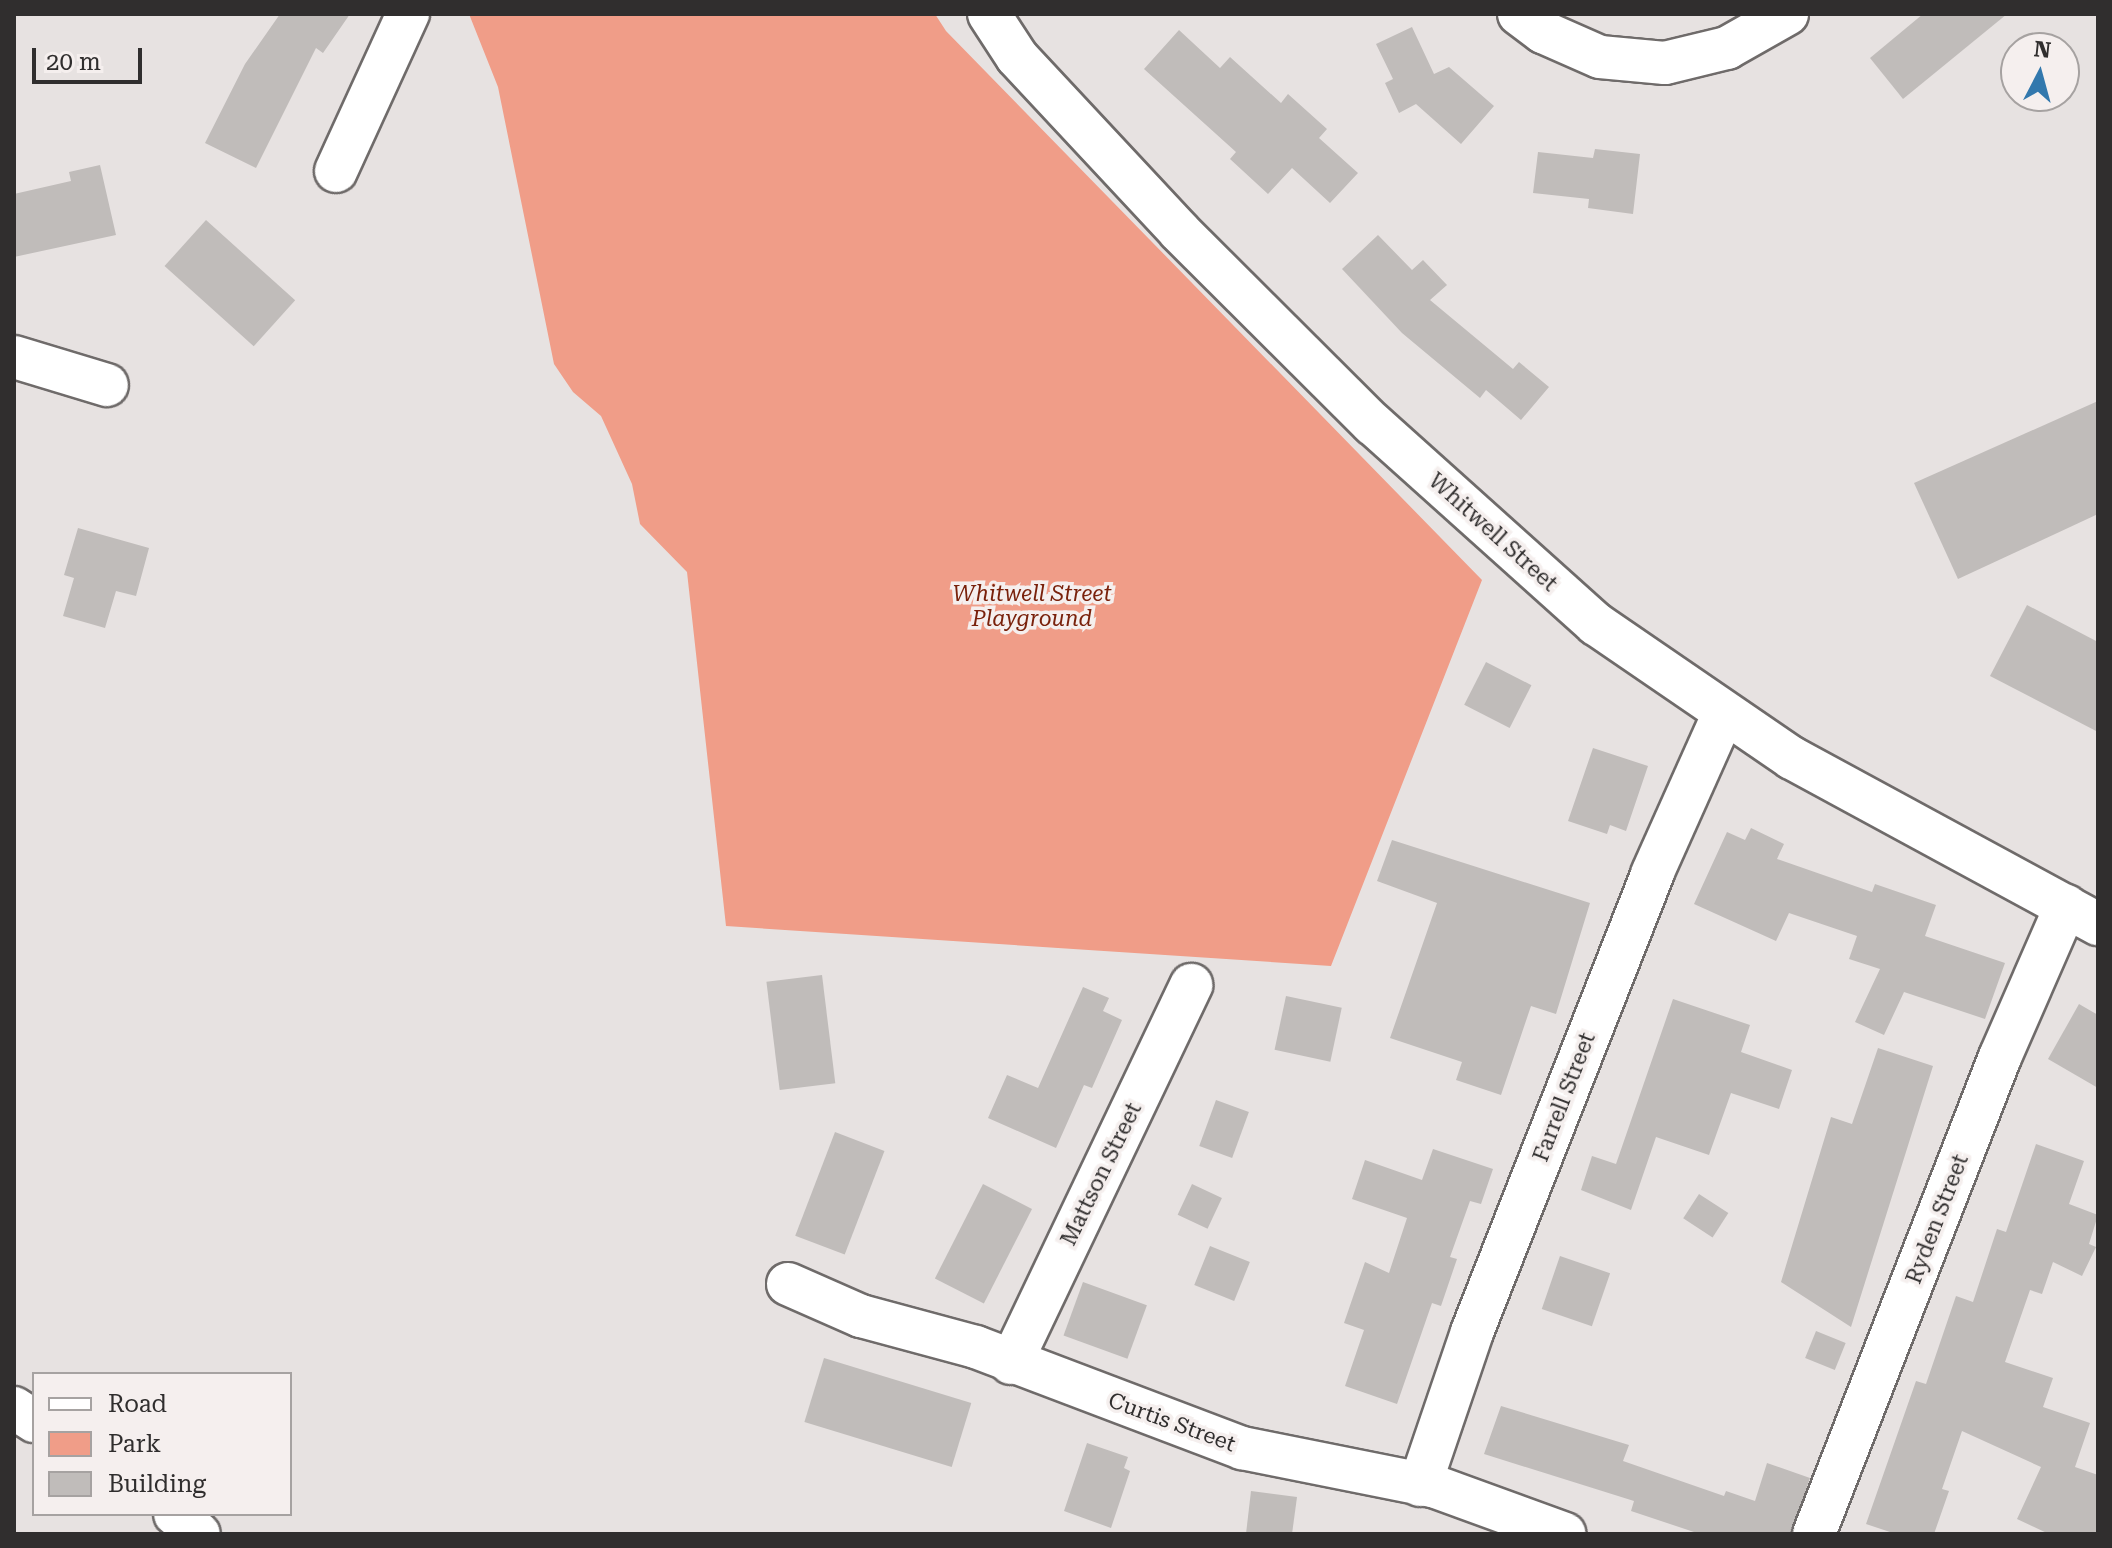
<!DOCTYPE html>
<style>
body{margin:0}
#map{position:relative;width:2112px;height:1548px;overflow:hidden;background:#e7e2e1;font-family:"Roboto Serif",serif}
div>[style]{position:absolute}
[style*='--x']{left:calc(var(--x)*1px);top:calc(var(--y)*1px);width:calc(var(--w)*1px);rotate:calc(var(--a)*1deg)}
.green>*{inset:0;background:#f09d88}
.building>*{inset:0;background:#c0bcba;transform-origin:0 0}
.roads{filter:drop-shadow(2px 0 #6f6b6a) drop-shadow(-2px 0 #6f6b6a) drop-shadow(0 2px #6f6b6a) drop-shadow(0 -2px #6f6b6a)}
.minor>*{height:42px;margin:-21px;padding:0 21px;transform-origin:21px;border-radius:21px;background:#fff}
span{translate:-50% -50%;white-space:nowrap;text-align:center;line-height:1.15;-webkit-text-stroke:7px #f5efee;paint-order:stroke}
.street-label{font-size:22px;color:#302e2e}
.park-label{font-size:22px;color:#79210b;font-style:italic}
.frame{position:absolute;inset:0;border:16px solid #302e2e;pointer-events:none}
.legend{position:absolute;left:32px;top:1372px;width:260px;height:144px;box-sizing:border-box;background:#f5efee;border:2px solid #a6a2a1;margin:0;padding:10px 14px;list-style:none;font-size:24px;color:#302e2e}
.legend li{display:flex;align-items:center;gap:16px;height:40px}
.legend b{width:40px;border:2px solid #a6a2a1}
.north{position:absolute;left:2000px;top:32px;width:80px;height:80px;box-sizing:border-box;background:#f5efee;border:2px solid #a6a2a1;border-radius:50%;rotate:6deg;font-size:22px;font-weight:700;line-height:32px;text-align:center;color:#302e2e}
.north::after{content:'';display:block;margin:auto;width:28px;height:36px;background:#3278ad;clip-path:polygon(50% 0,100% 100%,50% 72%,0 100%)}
.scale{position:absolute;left:32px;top:48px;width:110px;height:36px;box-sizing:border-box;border:4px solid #302e2e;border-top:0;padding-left:10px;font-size:24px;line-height:28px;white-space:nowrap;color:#302e2e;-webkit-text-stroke:6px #f5efee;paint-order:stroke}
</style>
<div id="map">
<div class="green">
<i style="clip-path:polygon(469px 14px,935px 14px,946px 31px,1482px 580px,1331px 966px,726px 926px,687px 572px,640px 524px,632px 484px,601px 416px,573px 392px,554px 364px,498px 87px)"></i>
</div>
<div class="building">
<i style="clip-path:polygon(280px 14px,350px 14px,323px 53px,316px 48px,256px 168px,205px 143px,245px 64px)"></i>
<i style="clip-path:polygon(1923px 14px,2007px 14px,1903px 99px,1870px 58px)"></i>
<i style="clip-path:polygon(1412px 27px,1434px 74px,1449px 67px,1494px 106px,1461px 144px,1416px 104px,1399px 113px,1385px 83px,1393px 79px,1376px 44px)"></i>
<i style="clip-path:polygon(1179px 30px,1220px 68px,1230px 57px,1281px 103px,1288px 94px,1327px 129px,1319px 138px,1358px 173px,1330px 203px,1292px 168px,1268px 194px,1230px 159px,1236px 152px,1144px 69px)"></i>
<i style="clip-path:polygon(1595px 149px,1640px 154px,1633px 214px,1588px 208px,1589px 199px,1533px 193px,1538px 152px,1593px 158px)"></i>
<i style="clip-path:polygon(100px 165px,116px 235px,14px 257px,14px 194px,71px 181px,69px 172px)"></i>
<i style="left:206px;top:220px;width:120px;height:62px;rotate:42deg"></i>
<i style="clip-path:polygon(1378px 235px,1412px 270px,1423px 260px,1447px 285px,1430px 300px,1513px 369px,1519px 362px,1549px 387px,1521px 420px,1486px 390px,1480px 398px,1402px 333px,1342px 269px)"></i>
<i style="clip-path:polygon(2098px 401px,2098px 514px,1958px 579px,1914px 483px)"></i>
<i style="clip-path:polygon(78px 528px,149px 548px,136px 596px,116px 591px,105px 628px,63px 616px,74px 578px,64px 575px)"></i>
<i style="clip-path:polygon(2027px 605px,2098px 642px,2098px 732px,1990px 676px)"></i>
<i style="left:1486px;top:662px;width:51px;height:48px;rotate:27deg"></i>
<i style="clip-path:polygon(1593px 748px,1648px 766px,1626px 831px,1610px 825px,1607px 834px,1568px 821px)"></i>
<i style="clip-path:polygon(1751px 828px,1784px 844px,1777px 859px,1872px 892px,1875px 884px,1936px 905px,1925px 936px,2005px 963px,1985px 1019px,1904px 992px,1884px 1035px,1855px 1022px,1880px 969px,1849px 959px,1857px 936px,1789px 913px,1776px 941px,1694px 904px,1727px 832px,1745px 840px)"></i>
<i style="clip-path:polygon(1392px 840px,1590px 903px,1556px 1014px,1531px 1006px,1501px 1095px,1456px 1080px,1462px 1062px,1390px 1038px,1437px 903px,1377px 881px)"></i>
<i style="left:822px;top:975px;width:109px;height:56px;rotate:83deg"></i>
<i style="clip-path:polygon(1083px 987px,1109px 998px,1103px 1011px,1122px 1020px,1092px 1088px,1084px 1085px,1056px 1148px,988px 1118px,1007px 1075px,1038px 1088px)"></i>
<i style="left:1286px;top:996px;width:57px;height:55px;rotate:12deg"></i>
<i style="clip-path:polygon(1673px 999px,1750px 1025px,1741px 1052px,1792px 1070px,1779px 1109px,1731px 1093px,1709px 1155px,1656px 1137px,1631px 1210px,1581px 1190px,1592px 1156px,1616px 1164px)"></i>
<i style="clip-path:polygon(2079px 1004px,2098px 1015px,2098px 1088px,2048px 1059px)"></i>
<i style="clip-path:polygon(1878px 1048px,1933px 1066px,1851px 1327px,1781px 1282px,1831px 1117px,1852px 1124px)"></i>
<i style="left:1216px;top:1100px;width:35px;height:49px;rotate:20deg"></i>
<i style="left:835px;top:1132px;width:53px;height:111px;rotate:21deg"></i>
<i style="clip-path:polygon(2036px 1144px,2084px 1161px,2069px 1204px,2098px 1215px,2089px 1244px,2096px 1247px,2082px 1276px,2053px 1262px,2042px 1294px,2030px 1290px,2005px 1362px,2053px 1378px,2043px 1407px,2090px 1423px,2075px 1467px,2098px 1475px,2098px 1534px,2049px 1534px,2017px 1519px,2041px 1467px,1962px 1431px,1942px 1489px,1949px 1491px,1934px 1534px,1896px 1534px,1866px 1524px,1916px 1381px,1926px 1384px,1956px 1296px,1973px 1302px,1997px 1229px,2006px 1232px)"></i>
<i style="clip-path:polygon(1433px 1149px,1493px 1169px,1481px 1204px,1470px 1201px,1450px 1257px,1457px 1259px,1441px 1306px,1432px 1303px,1397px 1404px,1345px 1386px,1364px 1330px,1344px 1323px,1365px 1262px,1389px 1273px,1407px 1218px,1352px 1199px,1365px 1160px,1422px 1180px)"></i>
<i style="left:983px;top:1184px;width:55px;height:106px;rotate:27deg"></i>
<i style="left:1192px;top:1184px;width:33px;height:34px;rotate:25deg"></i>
<i style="left:1699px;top:1194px;width:35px;height:29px;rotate:33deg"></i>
<i style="left:1210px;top:1246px;width:43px;height:42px;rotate:22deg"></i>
<i style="left:1560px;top:1256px;width:53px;height:56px;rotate:19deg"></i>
<i style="left:1083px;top:1282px;width:68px;height:57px;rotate:20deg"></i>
<i style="left:1816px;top:1331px;width:32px;height:29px;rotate:22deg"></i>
<i style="left:824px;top:1358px;width:154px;height:67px;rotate:17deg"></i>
<i style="clip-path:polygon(1501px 1406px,1629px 1445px,1623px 1461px,1724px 1496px,1726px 1491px,1755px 1501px,1767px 1463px,1810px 1478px,1791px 1534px,1700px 1534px,1631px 1511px,1634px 1501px,1484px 1454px)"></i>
<i style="clip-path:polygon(1087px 1443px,1128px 1457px,1124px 1468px,1130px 1471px,1111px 1528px,1064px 1511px)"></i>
<i style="clip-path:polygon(1251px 1491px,1297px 1497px,1292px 1534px,1246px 1534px)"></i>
</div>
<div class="roads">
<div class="minor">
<i style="--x:989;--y:14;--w:51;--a:56.9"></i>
<i style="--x:1017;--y:57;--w:239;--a:47"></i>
<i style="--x:1180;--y:232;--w:272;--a:44.9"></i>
<i style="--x:1373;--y:424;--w:300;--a:41.9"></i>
<i style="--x:1596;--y:624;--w:237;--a:34.4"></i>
<i style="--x:1792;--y:758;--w:348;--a:28.5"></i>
<i style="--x:1519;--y:14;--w:30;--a:37"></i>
<i style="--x:1543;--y:32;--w:62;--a:23.7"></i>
<i style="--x:1600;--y:57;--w:65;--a:5.3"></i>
<i style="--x:1665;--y:63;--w:64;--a:-13.6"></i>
<i style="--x:1727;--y:48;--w:69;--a:-29.5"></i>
<i style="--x:336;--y:171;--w:173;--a:-65.4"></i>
<i style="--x:14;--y:357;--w:97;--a:16.8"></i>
<i style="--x:788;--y:1284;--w:80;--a:23.7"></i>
<i style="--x:861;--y:1316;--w:119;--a:15.1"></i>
<i style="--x:976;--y:1347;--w:285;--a:20.8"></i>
<i style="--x:1242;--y:1448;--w:195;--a:11.3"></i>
<i style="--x:1433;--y:1486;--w:140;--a:20"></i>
<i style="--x:1011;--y:1363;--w:419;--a:-64.5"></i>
<i style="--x:14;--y:1408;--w:24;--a:33"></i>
<i style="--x:1420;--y:1485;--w:162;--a:-71.2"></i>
<i style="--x:1472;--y:1332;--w:492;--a:-68.5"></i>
<i style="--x:1652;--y:874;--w:174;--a:-65.9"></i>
<i style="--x:175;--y:1514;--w:31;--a:40"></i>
<i style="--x:1814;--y:1534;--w:512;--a:-68.7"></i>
<i style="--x:2000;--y:1057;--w:165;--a:-66.4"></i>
</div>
</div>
<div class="street-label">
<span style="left:1493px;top:532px;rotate:42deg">Whitwell Street</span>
<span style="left:1564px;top:1097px;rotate:-69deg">Farrell Street</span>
<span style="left:1101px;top:1174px;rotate:-64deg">Mattson Street</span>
<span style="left:1937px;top:1219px;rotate:-69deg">Ryden Street</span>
<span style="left:1172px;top:1422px;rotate:20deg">Curtis Street</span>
</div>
<div class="park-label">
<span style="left:1032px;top:606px">Whitwell Street<br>Playground</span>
</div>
<div class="frame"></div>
<ul class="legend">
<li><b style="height:10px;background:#fff"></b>Road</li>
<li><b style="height:22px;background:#f09d88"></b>Park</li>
<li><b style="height:22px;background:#c0bcba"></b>Building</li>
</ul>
<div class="north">N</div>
<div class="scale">20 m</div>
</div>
